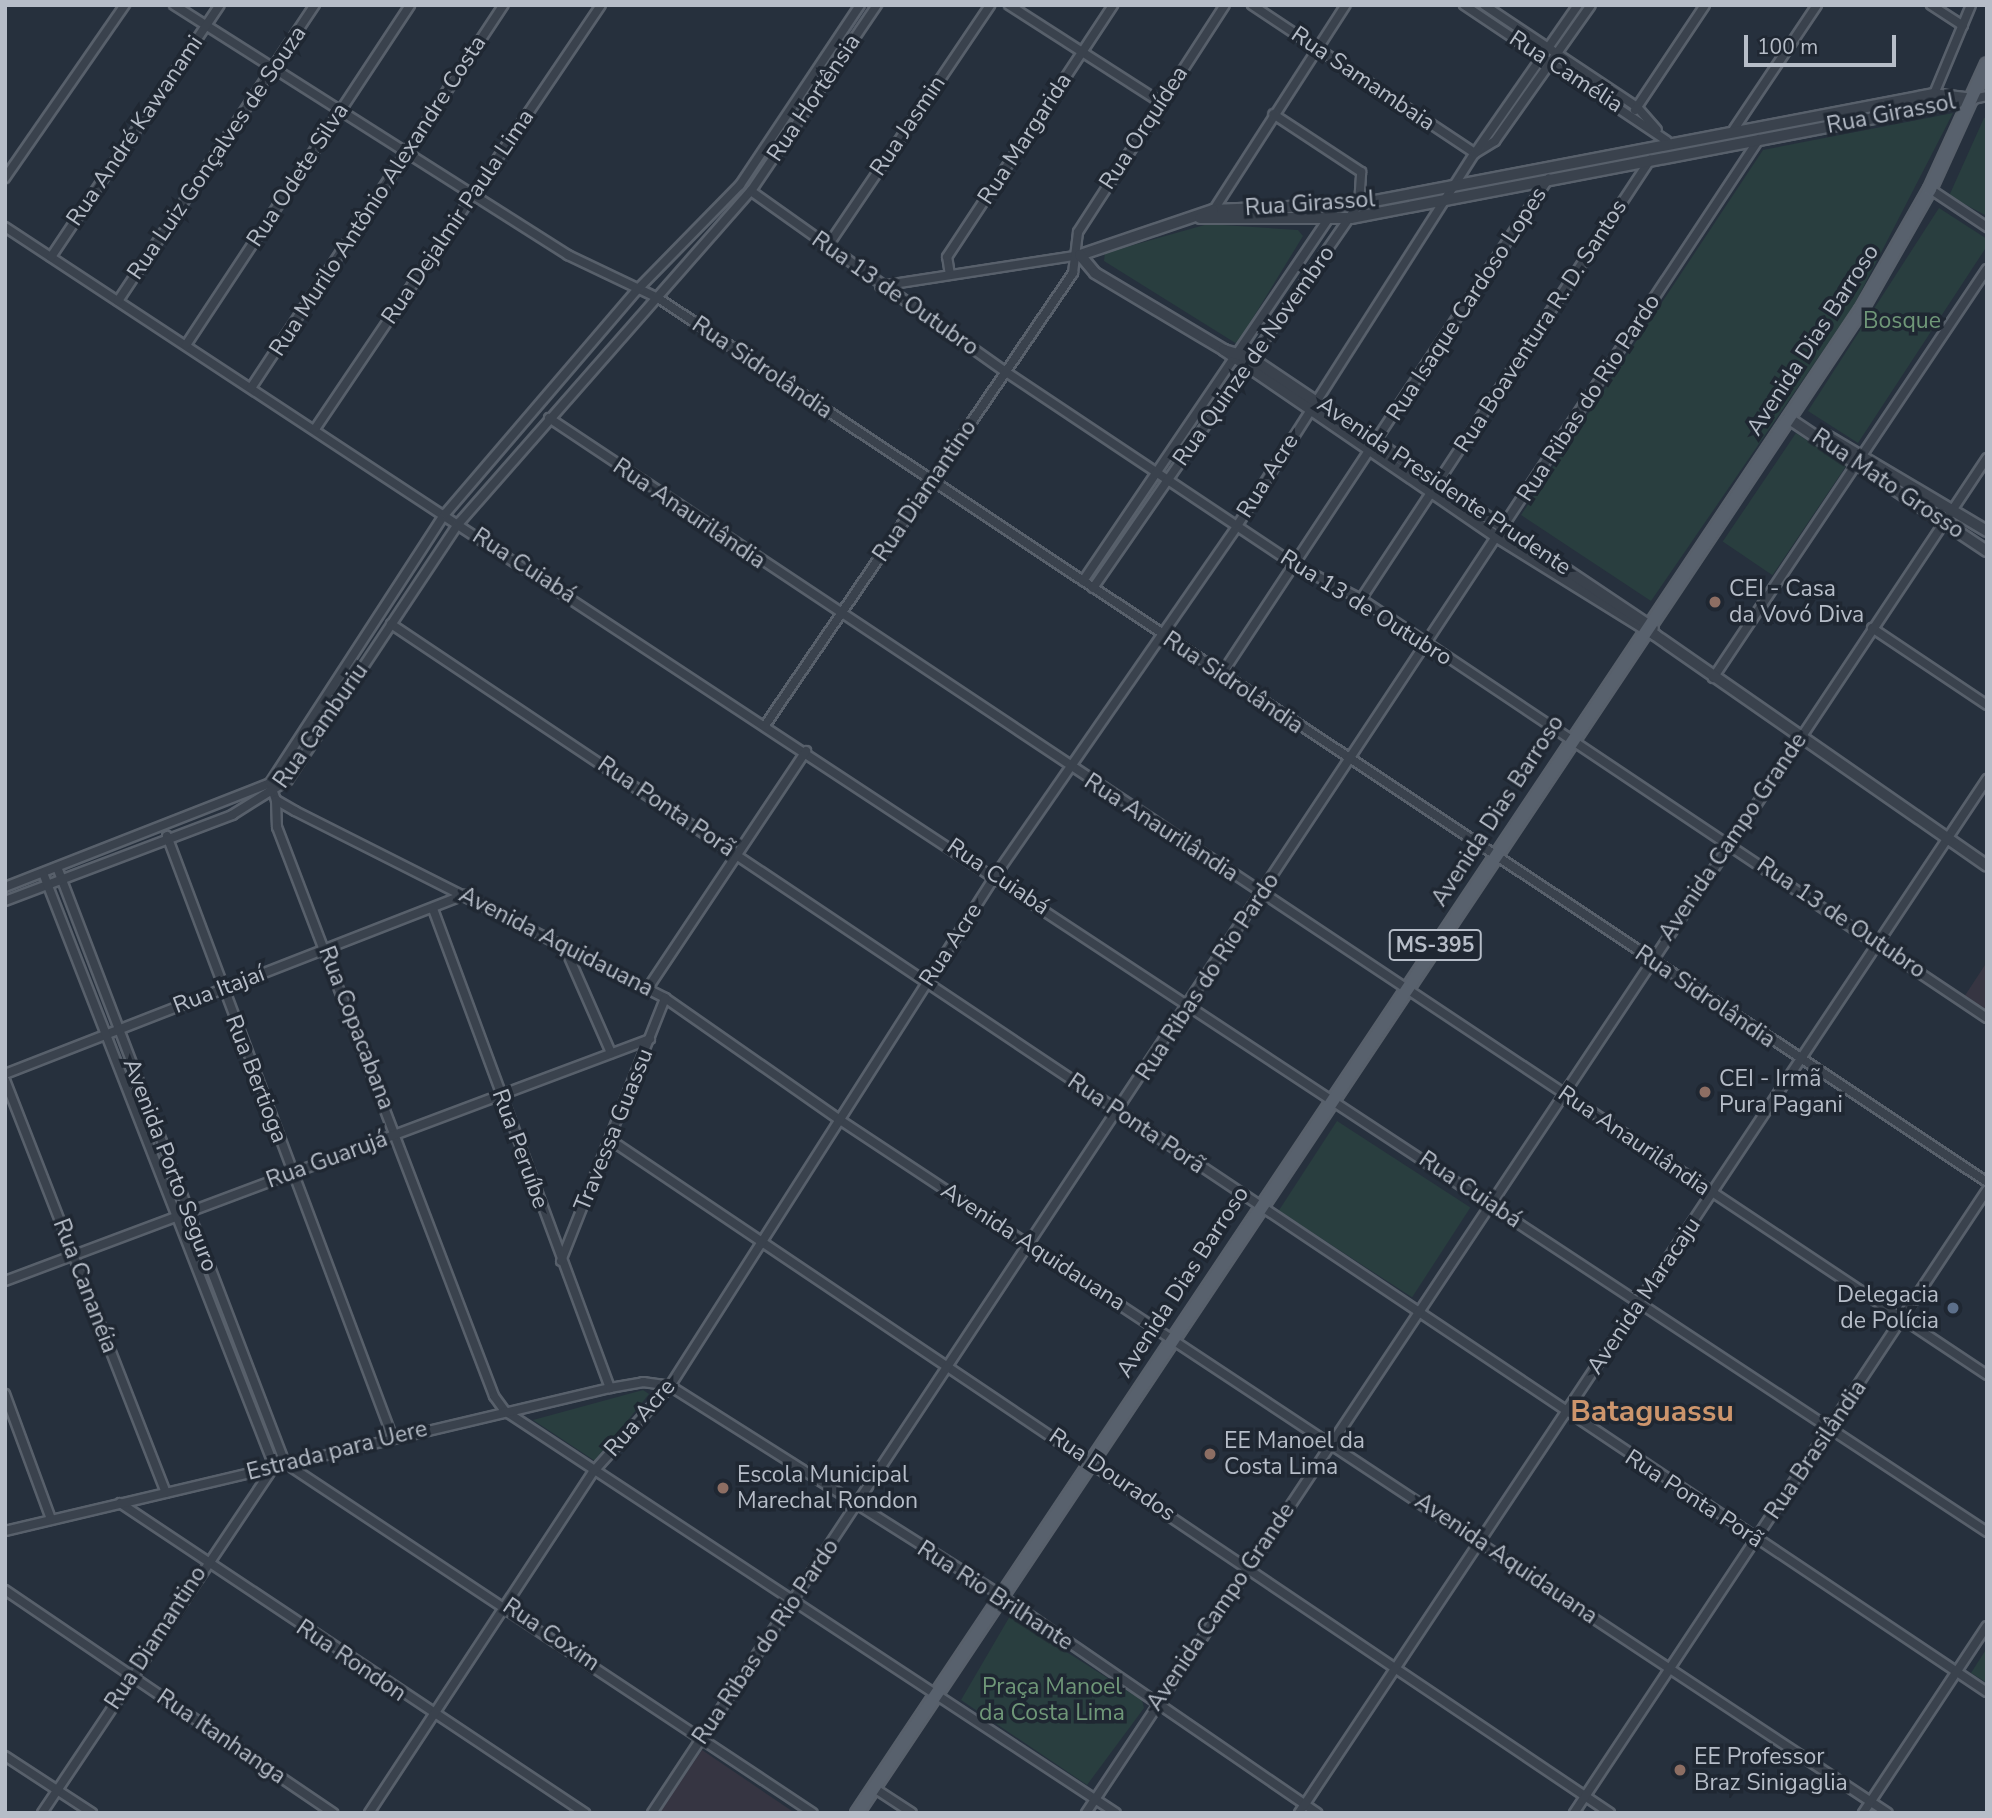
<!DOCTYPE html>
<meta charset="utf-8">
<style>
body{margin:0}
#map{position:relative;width:1992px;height:1818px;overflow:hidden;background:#26303d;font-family:"Nunito Sans",sans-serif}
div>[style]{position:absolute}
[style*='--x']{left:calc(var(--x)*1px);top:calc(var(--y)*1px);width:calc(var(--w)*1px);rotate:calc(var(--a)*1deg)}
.medical>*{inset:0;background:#363542}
.green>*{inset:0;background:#293e3f;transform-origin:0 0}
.roads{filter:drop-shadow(2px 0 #58606b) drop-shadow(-2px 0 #58606b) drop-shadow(0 2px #58606b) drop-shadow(0 -2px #58606b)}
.minor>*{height:8px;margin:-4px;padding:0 4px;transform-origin:4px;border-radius:4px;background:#3a424d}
.tertiary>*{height:10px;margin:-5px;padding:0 5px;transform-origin:5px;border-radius:5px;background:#3a424d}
.primary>*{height:12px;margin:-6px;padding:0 6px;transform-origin:6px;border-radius:6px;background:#58616d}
.dots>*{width:19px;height:19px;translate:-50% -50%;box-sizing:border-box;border:4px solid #1f2732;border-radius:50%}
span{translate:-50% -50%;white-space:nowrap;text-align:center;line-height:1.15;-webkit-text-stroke:7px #1f2732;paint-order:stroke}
.shield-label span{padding:2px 5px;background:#1f2732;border:2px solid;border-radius:5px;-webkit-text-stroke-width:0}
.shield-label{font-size:21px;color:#b6bdc8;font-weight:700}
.street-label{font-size:23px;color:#b6bdc8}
.park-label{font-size:23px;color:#6f9778}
.poi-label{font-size:23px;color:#b6bdc8}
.left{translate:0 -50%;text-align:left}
.right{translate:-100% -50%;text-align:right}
.district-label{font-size:30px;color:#cd956c;font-weight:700}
.frame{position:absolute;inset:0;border:7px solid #b6bdc8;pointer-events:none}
.scale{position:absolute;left:1744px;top:35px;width:152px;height:32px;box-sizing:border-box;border:4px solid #b6bdc8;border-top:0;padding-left:9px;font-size:21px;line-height:24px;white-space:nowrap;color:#b6bdc8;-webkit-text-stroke:5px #1f2732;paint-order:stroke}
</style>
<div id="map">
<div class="medical">
<i style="clip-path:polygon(1987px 962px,1987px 1012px,1964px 997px)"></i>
<i style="clip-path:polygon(702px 1750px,795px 1813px,659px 1813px)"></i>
</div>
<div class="green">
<i style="clip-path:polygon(1953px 113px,1853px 307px,1651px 601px,1521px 515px,1763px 150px)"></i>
<i style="clip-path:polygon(1984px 118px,1987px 118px,1987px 216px,1949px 196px)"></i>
<i style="clip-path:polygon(1939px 208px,1987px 239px,1987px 246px,1858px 443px,1808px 411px)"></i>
<i style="clip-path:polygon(1208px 224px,1298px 230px,1303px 236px,1237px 344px,1104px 261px,1105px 253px)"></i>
<i style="left:1796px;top:433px;width:60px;height:131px;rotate:34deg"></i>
<i style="left:1337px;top:1121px;width:159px;height:107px;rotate:33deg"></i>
<i style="clip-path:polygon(643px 1390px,649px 1394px,595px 1461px,533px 1420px)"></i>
<i style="clip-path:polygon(1010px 1616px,1142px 1700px,1144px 1708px,1087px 1785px,961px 1700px)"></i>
<i style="clip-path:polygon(1987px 1648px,1987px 1683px,1971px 1673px)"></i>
</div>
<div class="roads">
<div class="minor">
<i style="--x:174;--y:5;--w:467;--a:32.4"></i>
<i style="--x:568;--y:255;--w:100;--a:25.5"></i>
<i style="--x:658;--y:298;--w:1596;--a:33.63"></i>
<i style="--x:1009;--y:5;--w:179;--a:32.7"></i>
<i style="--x:1252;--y:5;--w:268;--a:33.6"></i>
<i style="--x:1464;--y:5;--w:244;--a:33.8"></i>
<i style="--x:1484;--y:5;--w:184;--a:33.7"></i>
<i style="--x:1637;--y:107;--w:30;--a:49"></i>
<i style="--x:1931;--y:5;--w:38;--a:33"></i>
<i style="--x:1934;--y:94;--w:96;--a:-67.4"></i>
<i style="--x:1973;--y:99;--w:14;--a:-12"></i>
<i style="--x:1635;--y:110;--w:126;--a:-56.3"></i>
<i style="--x:1734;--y:129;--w:149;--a:-56.2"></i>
<i style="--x:1477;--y:152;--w:21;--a:-31"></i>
<i style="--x:1495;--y:141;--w:166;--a:-54.8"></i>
<i style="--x:5;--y:178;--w:211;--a:-55.3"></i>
<i style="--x:1930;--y:189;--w:69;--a:33.7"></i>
<i style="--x:751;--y:191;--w:313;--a:35.4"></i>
<i style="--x:1006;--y:372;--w:348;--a:33.7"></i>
<i style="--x:1295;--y:565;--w:74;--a:27.3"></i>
<i style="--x:1361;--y:599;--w:753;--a:33.8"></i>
<i style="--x:1213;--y:211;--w:245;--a:-57.2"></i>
<i style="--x:5;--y:227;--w:2373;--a:33.36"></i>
<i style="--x:827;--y:247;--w:292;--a:-56"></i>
<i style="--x:51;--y:257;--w:303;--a:-56.2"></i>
<i style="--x:950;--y:275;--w:18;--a:-99"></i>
<i style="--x:947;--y:257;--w:302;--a:-56.6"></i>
<i style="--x:880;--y:286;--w:202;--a:-8.8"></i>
<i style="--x:118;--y:301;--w:356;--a:-56.4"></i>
<i style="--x:186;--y:345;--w:407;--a:-56.6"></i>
<i style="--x:251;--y:388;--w:459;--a:-56.6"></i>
<i style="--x:549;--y:418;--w:1727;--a:33.64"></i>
<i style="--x:315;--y:429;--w:511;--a:-56"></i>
<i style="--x:1083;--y:581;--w:455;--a:-55.9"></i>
<i style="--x:1093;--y:588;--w:467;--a:-55.3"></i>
<i style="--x:1359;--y:204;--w:32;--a:-86"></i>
<i style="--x:1361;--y:172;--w:105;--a:-146.6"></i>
<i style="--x:1361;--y:599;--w:526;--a:-56.64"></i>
<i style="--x:391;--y:624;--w:1920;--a:33.79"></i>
<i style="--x:1872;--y:628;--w:138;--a:33.8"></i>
<i style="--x:1221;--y:675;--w:595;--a:-56.58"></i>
<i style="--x:1713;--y:678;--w:492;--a:-56.2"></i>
<i style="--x:766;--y:724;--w:546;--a:-55.76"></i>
<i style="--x:1073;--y:273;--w:41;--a:-83"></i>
<i style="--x:1078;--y:232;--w:270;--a:-57.1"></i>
<i style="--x:270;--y:783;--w:18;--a:71"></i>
<i style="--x:276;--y:800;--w:22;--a:30"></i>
<i style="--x:295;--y:811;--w:415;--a:26.8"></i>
<i style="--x:665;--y:998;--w:213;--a:34.9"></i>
<i style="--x:840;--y:1120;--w:1256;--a:33.48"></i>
<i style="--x:276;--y:800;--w:27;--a:88"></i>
<i style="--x:277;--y:827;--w:609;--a:69.12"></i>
<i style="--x:494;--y:1396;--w:19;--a:54"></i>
<i style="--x:505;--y:1411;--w:731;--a:33.34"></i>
<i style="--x:167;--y:836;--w:641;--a:69.44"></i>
<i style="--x:57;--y:867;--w:638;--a:69.07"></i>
<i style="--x:285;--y:1463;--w:633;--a:33.54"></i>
<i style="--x:5;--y:887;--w:285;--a:-21.4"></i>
<i style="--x:270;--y:783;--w:321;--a:-57"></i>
<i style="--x:445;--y:514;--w:295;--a:-49.4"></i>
<i style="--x:637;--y:290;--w:147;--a:-45.6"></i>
<i style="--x:740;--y:185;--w:216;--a:-56.3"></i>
<i style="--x:5;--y:901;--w:243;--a:-20.7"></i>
<i style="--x:232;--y:815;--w:66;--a:-32"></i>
<i style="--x:288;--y:780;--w:309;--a:-56.4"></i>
<i style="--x:459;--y:523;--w:442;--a:-48.7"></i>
<i style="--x:751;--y:191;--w:225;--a:-55.9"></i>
<i style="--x:433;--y:909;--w:511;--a:69.72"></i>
<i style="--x:565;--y:948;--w:115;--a:66.3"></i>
<i style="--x:648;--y:988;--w:285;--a:-56.3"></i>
<i style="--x:5;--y:1074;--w:494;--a:-21.3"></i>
<i style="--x:5;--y:1080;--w:443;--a:68.7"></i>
<i style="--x:612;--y:1141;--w:1203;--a:33.95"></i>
<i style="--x:561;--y:1261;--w:283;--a:-68.4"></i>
<i style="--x:5;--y:1281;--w:689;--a:-20.57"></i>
<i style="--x:5;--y:1394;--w:133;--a:69.8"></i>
<i style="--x:120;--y:1503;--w:559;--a:33.69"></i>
<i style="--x:5;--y:1531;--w:622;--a:-13.3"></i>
<i style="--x:610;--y:1388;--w:34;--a:-10"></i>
<i style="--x:643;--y:1382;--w:27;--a:8"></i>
<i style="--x:670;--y:1386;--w:391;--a:32.3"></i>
<i style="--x:1000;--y:1595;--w:385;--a:34.5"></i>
<i style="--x:5;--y:1590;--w:397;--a:34.2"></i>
<i style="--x:5;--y:1756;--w:104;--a:33.2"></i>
<i style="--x:874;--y:1788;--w:45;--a:33.3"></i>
<i style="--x:42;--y:1813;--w:417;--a:-56.2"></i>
<i style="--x:274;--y:1466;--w:636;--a:-111.28"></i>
<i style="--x:369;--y:1813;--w:408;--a:-56.7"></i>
<i style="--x:593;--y:1472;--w:115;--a:-48.2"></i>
<i style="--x:670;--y:1386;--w:605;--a:-57.49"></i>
<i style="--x:995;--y:876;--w:426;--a:-55.3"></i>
<i style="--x:1237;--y:526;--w:442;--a:-57.5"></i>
<i style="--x:1475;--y:153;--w:180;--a:-55.2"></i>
<i style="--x:652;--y:1813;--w:2007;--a:-56.52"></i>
<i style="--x:1086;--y:1813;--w:1627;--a:-56.38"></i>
<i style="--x:1299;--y:1813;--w:1242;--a:-56.36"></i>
<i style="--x:1574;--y:1813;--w:747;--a:-56.46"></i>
<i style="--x:1863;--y:1813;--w:224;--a:-56.5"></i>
</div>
<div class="tertiary">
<i style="--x:1973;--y:99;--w:39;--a:-173"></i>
<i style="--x:1934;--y:94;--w:585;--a:169.17"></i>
<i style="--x:1359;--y:204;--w:146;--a:177.6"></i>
<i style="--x:1213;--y:210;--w:140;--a:161.3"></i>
<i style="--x:1080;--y:255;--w:23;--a:50"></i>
<i style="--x:1095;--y:273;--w:150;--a:30.8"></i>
<i style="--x:1224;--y:350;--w:331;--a:34.4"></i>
<i style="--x:1497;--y:537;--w:186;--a:31.8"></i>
<i style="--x:1655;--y:635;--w:404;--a:34.8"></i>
<i style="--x:1200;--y:218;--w:151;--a:0"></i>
<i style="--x:1351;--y:218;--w:623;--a:-10.82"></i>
<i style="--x:1224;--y:350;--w:28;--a:17"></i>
<i style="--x:1251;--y:358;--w:484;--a:33.9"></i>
<i style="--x:1788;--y:418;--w:239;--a:33.8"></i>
<i style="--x:1827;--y:436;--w:186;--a:30.7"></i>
</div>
<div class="primary">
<i style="--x:857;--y:1813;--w:1807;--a:-56.26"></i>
<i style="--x:1861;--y:310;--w:139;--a:-60.3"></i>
<i style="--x:1930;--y:189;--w:137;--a:-65.5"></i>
</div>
</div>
<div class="dots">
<i style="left:1715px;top:602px;background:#8d6e63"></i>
<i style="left:1705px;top:1092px;background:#8d6e63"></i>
<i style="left:1953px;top:1308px;background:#5c6f8a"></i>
<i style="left:1210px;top:1454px;background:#8d6e63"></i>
<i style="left:723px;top:1488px;background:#8d6e63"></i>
<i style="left:1680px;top:1770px;background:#8d6e63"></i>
</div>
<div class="shield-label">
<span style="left:1435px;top:945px">MS-395</span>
</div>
<div class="street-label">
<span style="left:1566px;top:72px;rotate:33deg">Rua Camélia</span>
<span style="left:1363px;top:79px;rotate:34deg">Rua Samambaia</span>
<span style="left:814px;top:98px;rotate:-56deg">Rua Hortênsia</span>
<span style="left:1891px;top:114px;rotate:-11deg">Rua Girassol</span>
<span style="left:908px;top:126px;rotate:-56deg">Rua Jasmin</span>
<span style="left:1144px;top:128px;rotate:-57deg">Rua Orquídea</span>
<span style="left:135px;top:131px;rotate:-56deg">Rua André Kawanami</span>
<span style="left:1025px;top:139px;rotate:-57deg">Rua Margarida</span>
<span style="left:217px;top:153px;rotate:-56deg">Rua Luiz Gonçalves de Souza</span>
<span style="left:298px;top:175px;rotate:-57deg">Rua Odete Silva</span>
<span style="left:378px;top:196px;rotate:-57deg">Rua Murilo Antônio Alexandre Costa</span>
<span style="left:1310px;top:204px;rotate:-4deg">Rua Girassol</span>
<span style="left:458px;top:217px;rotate:-56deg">Rua Dejalmir Paula Lima</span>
<span style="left:895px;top:294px;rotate:35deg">Rua 13 de Outubro</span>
<span style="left:1467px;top:304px;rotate:-57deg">Rua Isaque Cardoso Lopes</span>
<span style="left:1541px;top:326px;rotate:-57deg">Rua Boaventura R. D. Santos</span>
<span style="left:1813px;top:340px;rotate:-57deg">Avenida Dias Barroso</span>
<span style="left:1254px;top:356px;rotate:-55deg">Rua Quinze de Novembro</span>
<span style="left:762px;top:368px;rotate:34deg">Rua Sidrolândia</span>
<span style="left:1589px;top:398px;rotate:-57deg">Rua Ribas do Rio Pardo</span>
<span style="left:1268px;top:476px;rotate:-58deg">Rua Acre</span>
<span style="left:1888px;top:484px;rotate:34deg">Rua Mato Grosso</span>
<span style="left:1444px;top:486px;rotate:34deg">Avenida Presidente Prudente</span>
<span style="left:925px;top:491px;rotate:-56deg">Rua Diamantino</span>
<span style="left:689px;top:514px;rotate:34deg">Rua Anaurilândia</span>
<span style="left:524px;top:566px;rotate:33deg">Rua Cuiabá</span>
<span style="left:1366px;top:608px;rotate:32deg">Rua 13 de Outubro</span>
<span style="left:1233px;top:683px;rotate:34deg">Rua Sidrolândia</span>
<span style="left:321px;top:726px;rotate:-55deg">Rua Camburiu</span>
<span style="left:666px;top:807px;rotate:34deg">Rua Ponta Porã</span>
<span style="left:1498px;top:811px;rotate:-57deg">Avenida Dias Barroso</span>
<span style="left:1161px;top:828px;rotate:33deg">Rua Anaurilândia</span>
<span style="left:1733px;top:837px;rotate:-56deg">Avenida Campo Grande</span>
<span style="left:998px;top:877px;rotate:34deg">Rua Cuiabá</span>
<span style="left:1841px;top:918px;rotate:34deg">Rua 13 de Outubro</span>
<span style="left:556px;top:942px;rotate:27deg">Avenida Aquidauana</span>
<span style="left:951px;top:945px;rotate:-57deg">Rua Acre</span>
<span style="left:1208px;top:977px;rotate:-57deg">Rua Ribas do Rio Pardo</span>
<span style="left:219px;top:990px;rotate:-21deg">Rua Itajaí</span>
<span style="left:1705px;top:997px;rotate:34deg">Rua Sidrolândia</span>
<span style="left:356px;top:1028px;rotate:69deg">Rua Copacabana</span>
<span style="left:256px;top:1079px;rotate:69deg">Rua Bertioga</span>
<span style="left:1136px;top:1124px;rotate:34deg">Rua Ponta Porã</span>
<span style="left:614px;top:1130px;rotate:-68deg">Travessa Guassu</span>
<span style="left:1634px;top:1141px;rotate:34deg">Rua Anaurilândia</span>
<span style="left:520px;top:1149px;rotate:70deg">Rua Peruíbe</span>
<span style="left:327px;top:1160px;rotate:-20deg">Rua Guarujá</span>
<span style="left:170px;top:1165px;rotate:69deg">Avenida Porto Seguro</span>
<span style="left:1470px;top:1190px;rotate:34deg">Rua Cuiabá</span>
<span style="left:1033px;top:1247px;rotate:33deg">Avenida Aquidauana</span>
<span style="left:1183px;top:1282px;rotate:-57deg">Avenida Dias Barroso</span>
<span style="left:85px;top:1286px;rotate:69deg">Rua Cananéia</span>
<span style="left:1644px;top:1296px;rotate:-56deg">Avenida Maracaju</span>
<span style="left:640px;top:1418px;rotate:-49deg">Rua Acre</span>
<span style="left:1816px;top:1450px;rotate:-56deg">Rua Brasilândia</span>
<span style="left:337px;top:1451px;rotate:-14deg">Estrada para Uere</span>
<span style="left:1112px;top:1475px;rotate:34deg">Rua Dourados</span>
<span style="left:1694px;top:1499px;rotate:33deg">Rua Ponta Porã</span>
<span style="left:1506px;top:1559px;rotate:34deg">Avenida Aquidauana</span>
<span style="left:995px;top:1596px;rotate:33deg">Rua Rio Brilhante</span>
<span style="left:1221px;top:1607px;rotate:-56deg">Avenida Campo Grande</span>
<span style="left:551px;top:1635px;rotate:34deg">Rua Coxim</span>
<span style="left:156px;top:1638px;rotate:-57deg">Rua Diamantino</span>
<span style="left:766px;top:1642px;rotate:-56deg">Rua Ribas do Rio Pardo</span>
<span style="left:351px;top:1661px;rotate:34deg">Rua Rondon</span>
<span style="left:221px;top:1737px;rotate:34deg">Rua Itanhanga</span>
</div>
<div class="park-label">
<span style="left:1902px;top:321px">Bosque</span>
<span style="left:1052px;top:1700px">Praça Manoel<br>da Costa Lima</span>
</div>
<div class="poi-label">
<span class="left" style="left:1729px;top:602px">CEI - Casa<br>da Vovó Diva</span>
<span class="left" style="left:1719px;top:1092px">CEI - Irmã<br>Pura Pagani</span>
<span class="right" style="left:1939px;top:1308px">Delegacia<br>de Polícia</span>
<span class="left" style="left:1224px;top:1454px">EE Manoel da<br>Costa Lima</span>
<span class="left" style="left:737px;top:1488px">Escola Municipal<br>Marechal Rondon</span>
<span class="left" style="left:1694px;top:1770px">EE Professor<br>Braz Sinigaglia</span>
</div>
<div class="district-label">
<span style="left:1652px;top:1412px">Bataguassu</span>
</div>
<div class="frame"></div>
<div class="scale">100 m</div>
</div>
